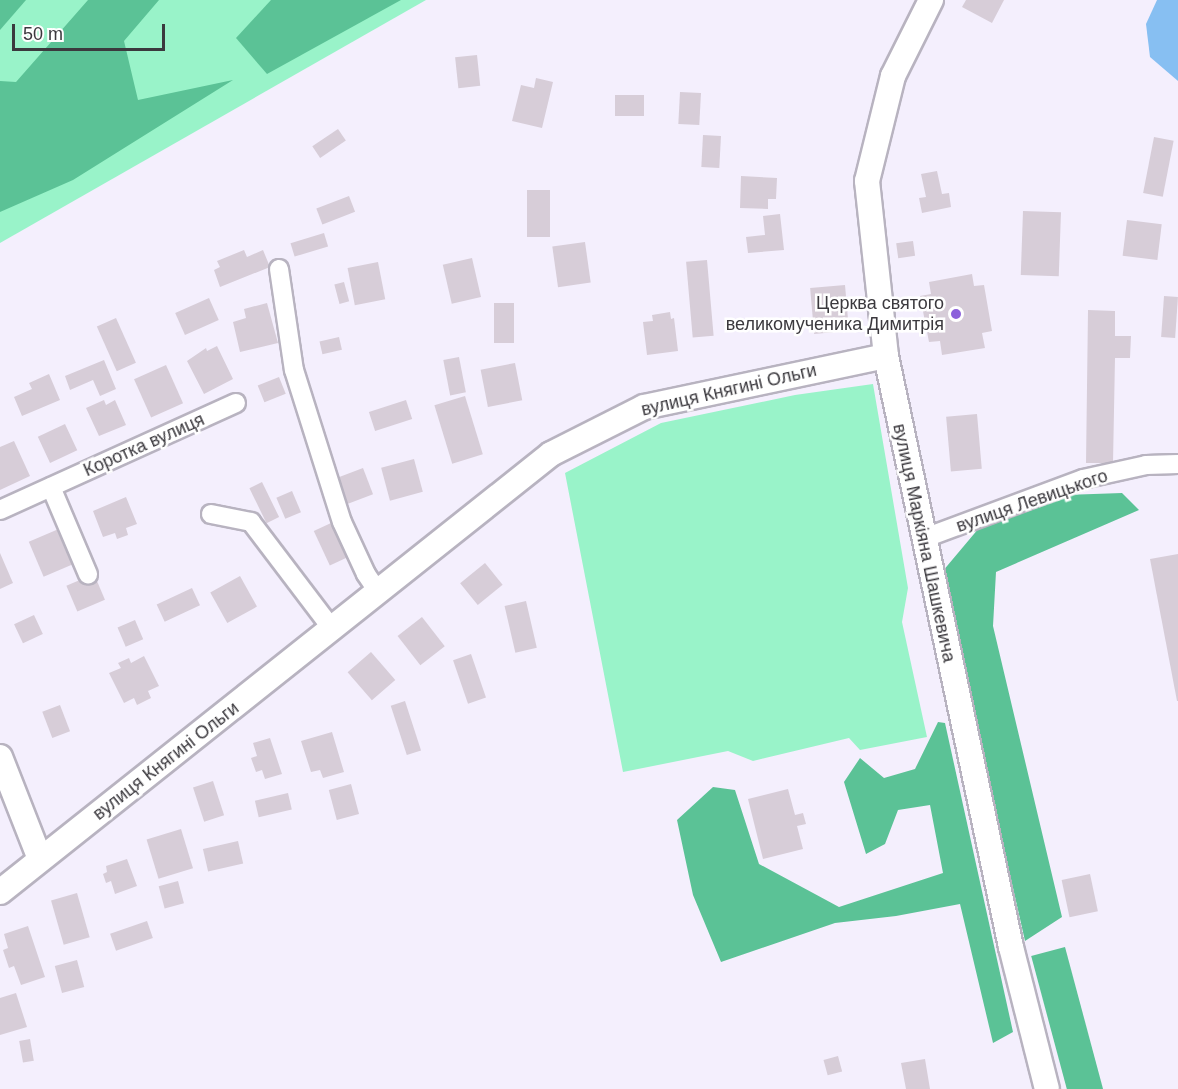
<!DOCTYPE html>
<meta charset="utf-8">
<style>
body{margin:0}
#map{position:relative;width:1178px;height:1089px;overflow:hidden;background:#f4effd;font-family:Helvetica,sans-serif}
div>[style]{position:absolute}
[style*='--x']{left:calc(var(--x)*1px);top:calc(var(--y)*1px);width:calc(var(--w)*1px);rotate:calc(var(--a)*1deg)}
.green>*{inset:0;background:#99f3c9}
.forest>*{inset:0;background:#5bc296;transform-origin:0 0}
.water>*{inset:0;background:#87bff2}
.building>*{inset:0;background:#d7cdd8;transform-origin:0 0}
.roads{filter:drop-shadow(2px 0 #b8b3c0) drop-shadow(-2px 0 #b8b3c0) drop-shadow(0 2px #b8b3c0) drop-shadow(0 -2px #b8b3c0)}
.street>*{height:18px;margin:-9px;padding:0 9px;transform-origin:9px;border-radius:9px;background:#fff}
.secondary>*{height:24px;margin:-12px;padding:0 12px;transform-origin:12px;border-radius:12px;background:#fff}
.dots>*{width:16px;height:16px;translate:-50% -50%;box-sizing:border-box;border:3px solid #fff;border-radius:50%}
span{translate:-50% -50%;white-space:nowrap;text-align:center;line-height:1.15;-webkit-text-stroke:5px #fff;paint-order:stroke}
.poi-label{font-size:18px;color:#3b393e}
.right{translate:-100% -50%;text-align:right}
.street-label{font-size:18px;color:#3b393e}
.scale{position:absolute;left:12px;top:24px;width:153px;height:27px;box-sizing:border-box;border:3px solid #3b393e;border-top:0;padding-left:8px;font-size:18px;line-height:21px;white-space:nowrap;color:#3b393e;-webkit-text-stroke:4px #fff;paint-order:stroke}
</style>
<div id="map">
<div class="green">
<i style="clip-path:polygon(0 0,426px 0,0 243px)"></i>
<i style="clip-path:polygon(873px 384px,908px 588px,902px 622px,927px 737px,860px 750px,849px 738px,753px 761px,728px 751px,623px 772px,565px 473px,661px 423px,795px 395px)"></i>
</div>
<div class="forest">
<i style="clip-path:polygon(0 0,26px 0,0 30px)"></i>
<i style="clip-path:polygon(88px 0,159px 0,124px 41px,138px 100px,233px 80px,73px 180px,0 212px,0 81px,16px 82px)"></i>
<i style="clip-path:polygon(271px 0,401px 0,267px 74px,236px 38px)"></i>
<i style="clip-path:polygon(1122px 493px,1139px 510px,996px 572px,993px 626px,1062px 917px,1025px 941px,942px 572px,979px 528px,1065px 495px)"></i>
<i style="clip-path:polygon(938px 722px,945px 723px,1013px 1032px,993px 1043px,960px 904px,896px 916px,835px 923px,721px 962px,693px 895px,677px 820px,713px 787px,735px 790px,759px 864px,839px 907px,943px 873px,930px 805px,898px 810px,885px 844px,866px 854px,844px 782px,860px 758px,884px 778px,915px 769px)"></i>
<i style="left:1065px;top:947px;width:147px;height:35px;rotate:75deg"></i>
</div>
<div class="water">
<i style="clip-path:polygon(1157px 0,1178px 0,1178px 81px,1150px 57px,1146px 24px)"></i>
</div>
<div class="building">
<i style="clip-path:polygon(966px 0,1004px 0,992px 23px,962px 7px)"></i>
<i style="left:477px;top:55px;width:31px;height:22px;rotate:84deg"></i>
<i style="clip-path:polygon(536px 78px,553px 82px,542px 128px,512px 121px,521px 85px,534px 88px)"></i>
<i style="left:680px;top:92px;width:21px;height:32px;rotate:3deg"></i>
<i style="left:615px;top:95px;width:29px;height:21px"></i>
<i style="left:338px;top:129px;width:14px;height:31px;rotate:56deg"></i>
<i style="left:703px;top:135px;width:18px;height:32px;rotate:3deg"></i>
<i style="left:1154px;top:137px;width:20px;height:57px;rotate:11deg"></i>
<i style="clip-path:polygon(937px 171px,942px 194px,949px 193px,951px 207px,922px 213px,919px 198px,926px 197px,921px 174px)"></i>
<i style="clip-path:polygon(741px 176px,777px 178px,776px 199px,768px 199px,768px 209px,740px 208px)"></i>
<i style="left:527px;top:190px;width:23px;height:47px"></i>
<i style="left:349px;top:196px;width:17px;height:35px;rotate:69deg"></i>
<i style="left:1023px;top:211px;width:38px;height:64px;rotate:2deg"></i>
<i style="clip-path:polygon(780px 214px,784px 250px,748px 253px,746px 237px,765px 235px,763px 216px)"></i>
<i style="left:1127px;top:220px;width:35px;height:36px;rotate:7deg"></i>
<i style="left:324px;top:233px;width:14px;height:35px;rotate:73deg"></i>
<i style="left:913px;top:241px;width:15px;height:17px;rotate:82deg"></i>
<i style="left:585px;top:242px;width:41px;height:33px;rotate:82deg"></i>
<i style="clip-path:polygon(244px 250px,247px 257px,263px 250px,270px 267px,220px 287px,214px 270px,220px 267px,217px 261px)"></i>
<i style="left:472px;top:258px;width:40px;height:30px;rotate:77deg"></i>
<i style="left:707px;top:260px;width:76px;height:21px;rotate:85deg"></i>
<i style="left:378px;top:262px;width:38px;height:31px;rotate:79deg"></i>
<i style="clip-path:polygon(972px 274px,974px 286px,984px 285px,992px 331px,982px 333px,985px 348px,942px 355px,940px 341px,929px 342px,920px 296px,931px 294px,929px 282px)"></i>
<i style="left:344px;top:282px;width:20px;height:10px;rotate:75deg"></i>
<i style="left:845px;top:285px;width:46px;height:35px;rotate:85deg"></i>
<i style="left:1164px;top:296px;width:14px;height:41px;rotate:4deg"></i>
<i style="left:209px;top:298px;width:24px;height:37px;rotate:66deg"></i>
<i style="clip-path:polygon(267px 303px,278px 343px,240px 352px,233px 322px,246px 318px,244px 309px)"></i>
<i style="left:494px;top:303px;width:20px;height:40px"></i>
<i style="clip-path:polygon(1088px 310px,1115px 311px,1115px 336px,1131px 336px,1130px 358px,1115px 358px,1113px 463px,1086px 463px)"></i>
<i style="clip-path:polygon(670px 312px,671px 319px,674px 318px,678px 351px,647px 355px,643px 322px,653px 321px,652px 315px)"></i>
<i style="left:116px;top:318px;width:49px;height:21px;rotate:66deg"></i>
<i style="left:339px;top:337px;width:13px;height:20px;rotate:77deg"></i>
<i style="clip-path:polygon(217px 346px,233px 379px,204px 394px,187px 361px,206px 348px,207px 351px)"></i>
<i style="left:459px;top:357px;width:36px;height:16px;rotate:79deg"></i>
<i style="clip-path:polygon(104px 360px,116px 389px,100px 396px,93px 380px,70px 390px,65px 376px)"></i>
<i style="left:515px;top:363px;width:38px;height:35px;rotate:79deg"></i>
<i style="left:166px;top:365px;width:42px;height:35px;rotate:66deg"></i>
<i style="clip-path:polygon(49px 374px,60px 400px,22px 416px,14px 397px,32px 389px,29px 383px)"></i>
<i style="left:279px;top:377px;width:18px;height:23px;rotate:68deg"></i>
<i style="left:465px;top:396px;width:61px;height:32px;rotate:73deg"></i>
<i style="clip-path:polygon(104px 400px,106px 405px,115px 400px,126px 425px,99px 436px,86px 408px)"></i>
<i style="left:406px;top:400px;width:20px;height:39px;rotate:72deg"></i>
<i style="left:977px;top:414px;width:55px;height:31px;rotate:85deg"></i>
<i style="left:65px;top:424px;width:29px;height:30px;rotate:65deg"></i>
<i style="clip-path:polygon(14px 441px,30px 476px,0 490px,0 447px)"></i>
<i style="left:414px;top:459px;width:34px;height:34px;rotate:75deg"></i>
<i style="left:363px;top:468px;width:28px;height:31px;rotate:69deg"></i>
<i style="left:262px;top:482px;width:39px;height:14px;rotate:64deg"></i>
<i style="left:292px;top:491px;width:23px;height:17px;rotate:67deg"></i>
<i style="clip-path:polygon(126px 497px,137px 524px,126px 528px,128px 535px,117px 539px,115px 533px,103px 537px,93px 511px)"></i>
<i style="left:331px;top:523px;width:38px;height:19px;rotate:65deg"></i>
<i style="left:61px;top:528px;width:38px;height:35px;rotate:67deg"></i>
<i style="clip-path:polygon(0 553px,13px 583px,0 589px)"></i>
<i style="clip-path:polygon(1178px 554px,1178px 701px,1177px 701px,1150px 559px)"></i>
<i style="left:485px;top:563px;width:28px;height:32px;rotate:51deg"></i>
<i style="left:94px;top:574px;width:28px;height:30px;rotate:67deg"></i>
<i style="left:240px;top:576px;width:35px;height:34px;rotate:61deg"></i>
<i style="left:192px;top:588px;width:19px;height:39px;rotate:65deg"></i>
<i style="left:526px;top:601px;width:48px;height:22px;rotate:77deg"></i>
<i style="left:34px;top:615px;width:21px;height:22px;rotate:65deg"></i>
<i style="left:422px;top:617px;width:37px;height:31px;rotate:52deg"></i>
<i style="left:135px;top:620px;width:21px;height:19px;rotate:67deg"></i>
<i style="left:371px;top:652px;width:37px;height:31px;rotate:49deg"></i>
<i style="left:471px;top:654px;width:46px;height:19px;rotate:71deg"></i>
<i style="clip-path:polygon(144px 656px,159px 686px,148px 691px,151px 698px,137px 705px,134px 698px,124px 703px,109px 673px,121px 668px,118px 663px,129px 658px,131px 663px)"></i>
<i style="left:405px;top:701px;width:52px;height:15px;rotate:72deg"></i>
<i style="left:60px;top:705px;width:28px;height:19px;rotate:69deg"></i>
<i style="clip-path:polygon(332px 732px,344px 772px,323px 778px,320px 770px,311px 772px,301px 741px)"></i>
<i style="clip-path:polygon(270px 738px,282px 774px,265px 779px,262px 770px,256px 772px,251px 758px,257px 756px,253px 743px)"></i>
<i style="left:213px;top:781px;width:36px;height:21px;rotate:72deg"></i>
<i style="left:351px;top:784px;width:31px;height:23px;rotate:75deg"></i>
<i style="clip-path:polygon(788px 789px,795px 815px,803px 813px,806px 824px,797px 826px,803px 849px,763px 859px,748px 799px)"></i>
<i style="left:288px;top:793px;width:17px;height:34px;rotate:77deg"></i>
<i style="left:181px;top:829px;width:41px;height:36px;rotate:73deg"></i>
<i style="left:238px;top:841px;width:23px;height:36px;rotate:77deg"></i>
<i style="clip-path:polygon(127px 859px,137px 886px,115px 894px,111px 881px,106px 883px,103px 874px,107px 872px,106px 866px)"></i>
<i style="left:1090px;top:874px;width:38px;height:29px;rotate:78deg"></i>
<i style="left:178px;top:881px;width:23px;height:20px;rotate:75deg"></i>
<i style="left:77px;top:893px;width:46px;height:27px;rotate:74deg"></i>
<i style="left:147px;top:921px;width:18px;height:39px;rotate:71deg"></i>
<i style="clip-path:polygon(28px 926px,45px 977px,21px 985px,14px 966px,9px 968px,3px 950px,8px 948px,4px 934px)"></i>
<i style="left:77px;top:960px;width:28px;height:23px;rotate:75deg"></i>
<i style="clip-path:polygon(16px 993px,27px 1027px,0 1035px,0 998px)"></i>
<i style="left:30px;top:1039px;width:22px;height:11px;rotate:80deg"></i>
<i style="left:838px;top:1056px;width:16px;height:15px;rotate:75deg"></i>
<i style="clip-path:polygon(925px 1059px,930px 1089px,906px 1089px,901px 1063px)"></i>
</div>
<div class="roads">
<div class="street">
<i style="--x:279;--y:269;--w:102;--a:81.6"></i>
<i style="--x:294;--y:370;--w:159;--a:72.5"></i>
<i style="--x:342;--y:522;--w:57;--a:65.2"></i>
<i style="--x:366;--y:574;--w:23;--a:56"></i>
<i style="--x:51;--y:487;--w:95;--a:67"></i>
<i style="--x:0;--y:510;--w:259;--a:-24.4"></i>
<i style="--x:211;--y:514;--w:41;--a:11.3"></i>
<i style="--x:251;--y:522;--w:136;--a:52.8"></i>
<i style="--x:922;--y:539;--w:172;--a:-20.4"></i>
<i style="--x:1083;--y:479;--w:65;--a:-12.5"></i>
<i style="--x:1146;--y:465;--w:32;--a:-2"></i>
</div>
<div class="secondary">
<i style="--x:931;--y:0;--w:85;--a:116.6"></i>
<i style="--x:893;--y:76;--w:108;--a:103.9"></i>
<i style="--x:867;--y:181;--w:176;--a:83.8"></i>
<i style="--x:886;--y:356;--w:604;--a:78.06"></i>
<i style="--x:1011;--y:947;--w:146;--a:75.8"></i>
<i style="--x:0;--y:757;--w:110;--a:68.6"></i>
<i style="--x:0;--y:892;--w:704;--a:-38.48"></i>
<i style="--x:551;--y:454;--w:104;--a:-26.8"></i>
<i style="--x:644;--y:407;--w:247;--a:-11.9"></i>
</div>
</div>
<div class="dots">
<i style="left:956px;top:314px;background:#8c61db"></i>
</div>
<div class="poi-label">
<span class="right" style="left:944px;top:314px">Церква святого<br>великомученика Димитрія</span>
</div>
<div class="street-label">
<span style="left:729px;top:390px;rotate:-13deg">вулиця Княгині Ольги</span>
<span style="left:144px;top:445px;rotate:-24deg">Коротка вулиця</span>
<span style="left:1032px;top:501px;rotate:-19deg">вулиця Левицького</span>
<span style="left:924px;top:543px;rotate:78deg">вулиця Маркіяна Шашкевича</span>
<span style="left:166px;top:761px;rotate:-38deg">вулиця Княгині Ольги</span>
</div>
<div class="scale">50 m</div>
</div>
